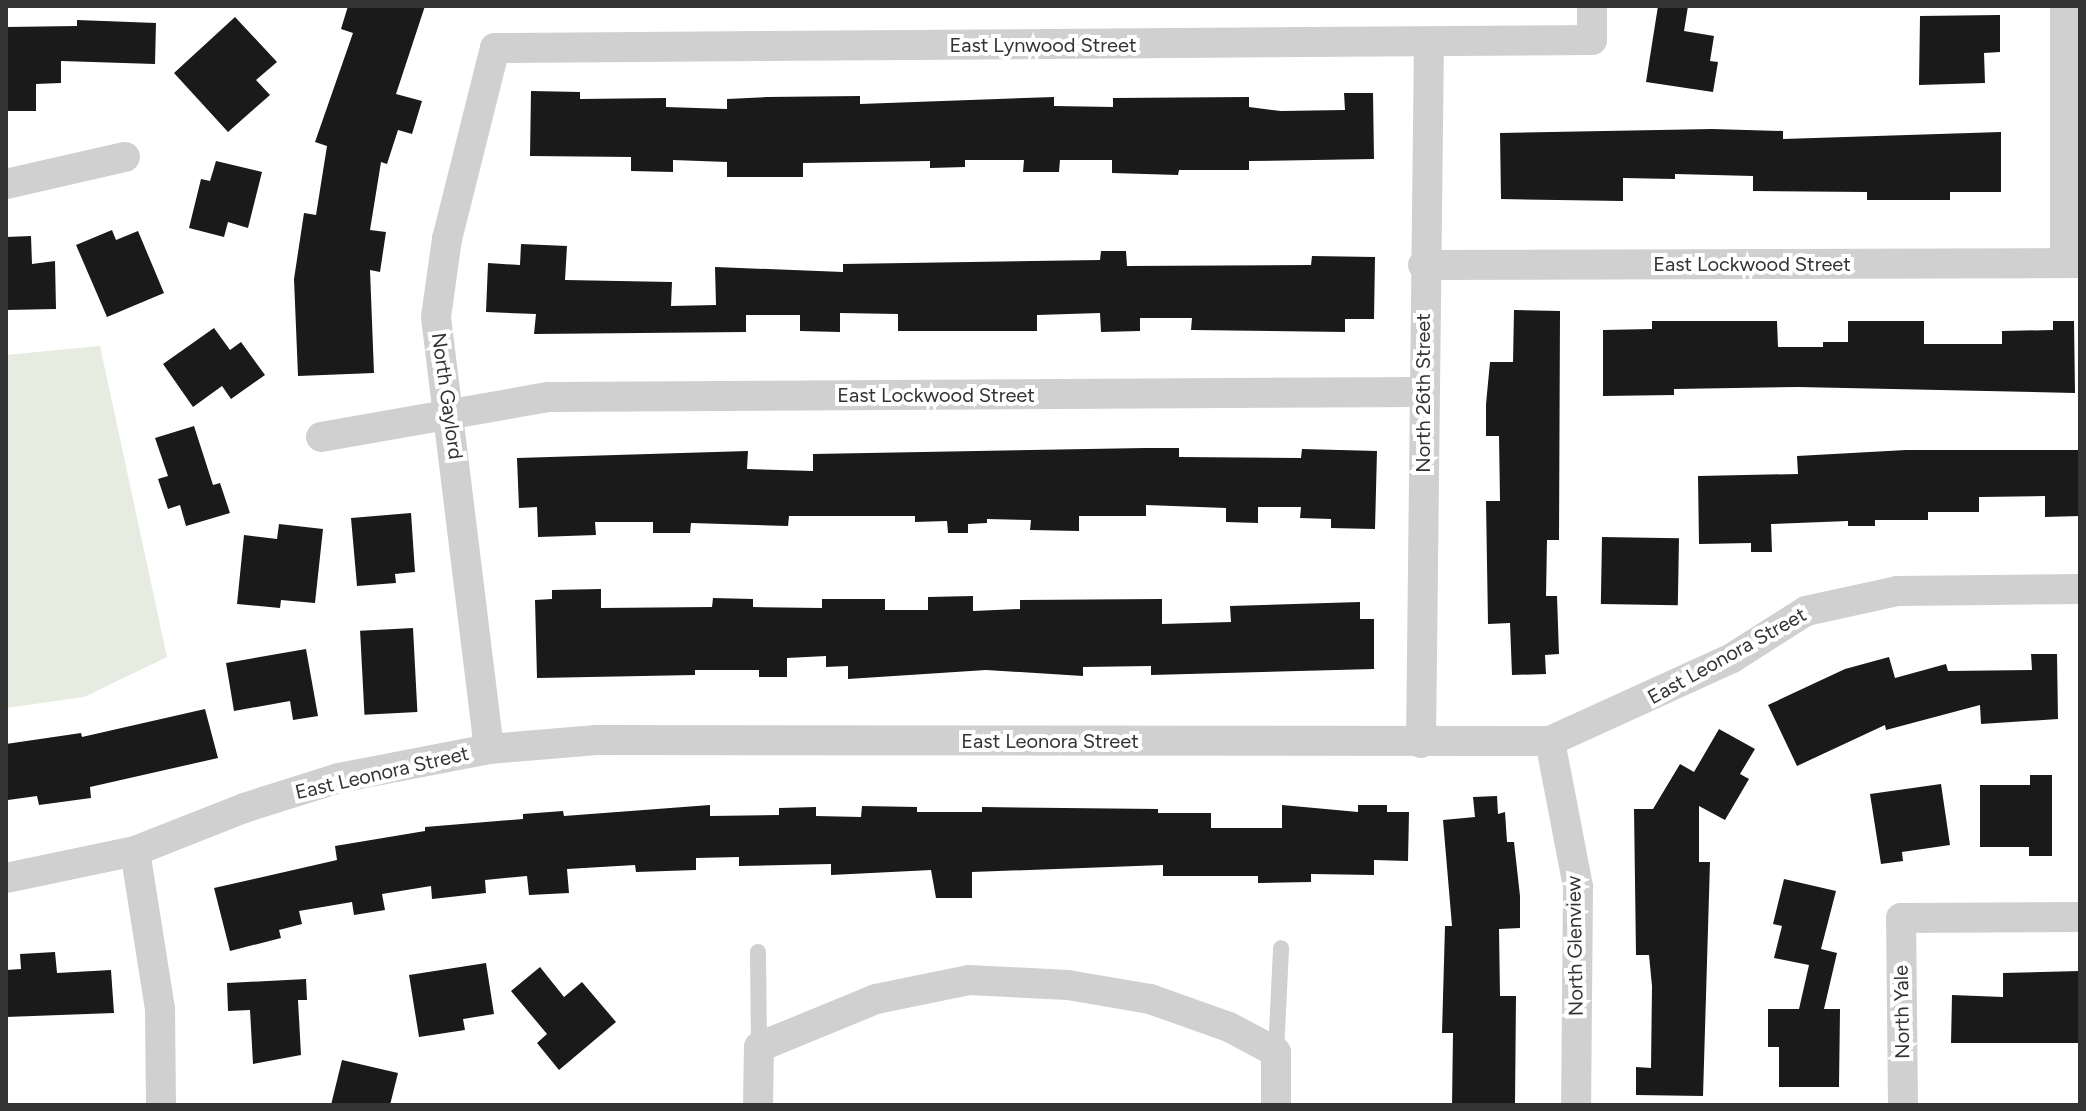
<!DOCTYPE html>
<style>
body{margin:0}
#map{position:relative;width:2086px;height:1111px;overflow:hidden;background:#fff;font-family:Figtree,sans-serif}
div>[style]{position:absolute}
[style*='--x']{left:calc(var(--x)*1px);top:calc(var(--y)*1px);width:calc(var(--w)*1px);rotate:calc(var(--a)*1deg)}
.green>*{inset:0;background:#e6ecdf}
.building>*{inset:0;background:#1a1a1a;transform-origin:0 0}
.service>*{height:16px;margin:-8px;padding:0 8px;transform-origin:8px;border-radius:8px;background:#d0d0d0}
.minor>*{height:30px;margin:-15px;padding:0 15px;transform-origin:15px;border-radius:15px;background:#d0d0d0}
span{translate:-50% -50%;white-space:nowrap;text-align:center;line-height:1.15;-webkit-text-stroke:8px #fff;paint-order:stroke}
.street-label{font-size:20px;color:#333}
.frame{position:absolute;inset:0;border:8px solid #333;pointer-events:none}
</style>
<div id="map">
<div class="green">
<i style="clip-path:polygon(100px 346px,167px 657px,84px 697px,6px 708px,6px 355px)"></i>
</div>
<div class="building">
<i style="clip-path:polygon(348px 6px,425px 6px,396px 94px,422px 101px,412px 134px,398px 130px,387px 164px,381px 162px,370px 230px,386px 232px,380px 272px,370px 270px,374px 373px,298px 376px,294px 279px,304px 213px,316px 215px,327px 146px,315px 142px,353px 33px,341px 29px)"></i>
<i style="clip-path:polygon(1658px 6px,1688px 6px,1684px 31px,1714px 36px,1710px 61px,1718px 62px,1713px 92px,1646px 82px)"></i>
<i style="clip-path:polygon(2000px 15px,2000px 52px,1984px 53px,1985px 83px,1919px 85px,1920px 16px)"></i>
<i style="clip-path:polygon(235px 17px,277px 62px,256px 80px,270px 95px,228px 132px,174px 73px)"></i>
<i style="clip-path:polygon(77px 20px,156px 23px,155px 64px,61px 61px,61px 83px,36px 84px,36px 111px,6px 111px,6px 27px,77px 26px)"></i>
<i style="clip-path:polygon(531px 91px,580px 92px,580px 99px,666px 98px,666px 107px,727px 109px,727px 99px,767px 97px,860px 96px,860px 104px,1054px 97px,1054px 106px,1113px 107px,1113px 98px,1249px 97px,1249px 107px,1281px 111px,1345px 110px,1344px 93px,1373px 93px,1374px 159px,1249px 161px,1249px 170px,1179px 170px,1178px 175px,1112px 173px,1112px 160px,1060px 160px,1059px 172px,1023px 172px,1024px 160px,965px 160px,965px 167px,930px 168px,930px 161px,803px 163px,803px 177px,727px 177px,727px 162px,673px 160px,673px 172px,631px 171px,631px 157px,530px 156px)"></i>
<i style="clip-path:polygon(1712px 129px,1783px 131px,1783px 139px,2001px 132px,2001px 192px,1950px 192px,1950px 200px,1867px 200px,1867px 192px,1753px 191px,1753px 176px,1675px 174px,1675px 179px,1623px 178px,1623px 201px,1501px 199px,1500px 133px)"></i>
<i style="clip-path:polygon(216px 161px,262px 172px,248px 228px,228px 222px,224px 237px,189px 228px,201px 179px,210px 181px)"></i>
<i style="clip-path:polygon(112px 230px,116px 240px,138px 231px,164px 293px,107px 317px,76px 245px)"></i>
<i style="clip-path:polygon(31px 236px,32px 264px,55px 261px,56px 309px,6px 310px,6px 237px)"></i>
<i style="clip-path:polygon(521px 244px,567px 246px,565px 280px,672px 282px,671px 306px,716px 305px,715px 267px,843px 272px,843px 264px,1100px 260px,1101px 251px,1126px 251px,1127px 266px,1311px 265px,1312px 256px,1375px 257px,1374px 319px,1345px 319px,1345px 332px,1191px 330px,1192px 318px,1140px 318px,1140px 331px,1101px 332px,1100px 313px,1037px 315px,1037px 331px,898px 331px,898px 314px,840px 313px,840px 332px,800px 331px,800px 315px,746px 315px,746px 332px,534px 334px,536px 314px,486px 312px,488px 263px,520px 265px)"></i>
<i style="clip-path:polygon(1514px 310px,1560px 311px,1559px 540px,1547px 540px,1546px 596px,1557px 596px,1559px 654px,1545px 655px,1546px 674px,1512px 675px,1510px 623px,1488px 624px,1486px 501px,1500px 501px,1499px 436px,1486px 436px,1486px 404px,1490px 362px,1513px 362px)"></i>
<i style="clip-path:polygon(1652px 321px,1777px 321px,1778px 347px,1823px 347px,1823px 342px,1848px 342px,1848px 321px,1924px 321px,1924px 344px,2002px 344px,2002px 331px,2053px 330px,2053px 321px,2074px 321px,2075px 393px,1798px 387px,1674px 389px,1674px 395px,1603px 396px,1603px 330px,1652px 329px)"></i>
<i style="clip-path:polygon(214px 328px,230px 350px,241px 342px,265px 375px,231px 399px,222px 386px,193px 407px,163px 364px)"></i>
<i style="clip-path:polygon(194px 426px,213px 485px,220px 483px,230px 513px,186px 526px,180px 505px,168px 509px,158px 479px,168px 476px,155px 438px)"></i>
<i style="clip-path:polygon(1145px 448px,1179px 448px,1179px 457px,1301px 458px,1302px 449px,1377px 451px,1375px 529px,1331px 528px,1331px 519px,1300px 518px,1301px 507px,1258px 507px,1258px 523px,1226px 522px,1226px 508px,1146px 505px,1146px 516px,1079px 516px,1079px 531px,1030px 530px,1031px 520px,987px 519px,987px 523px,968px 524px,968px 533px,948px 533px,947px 521px,915px 522px,915px 516px,789px 516px,788px 526px,691px 523px,690px 533px,653px 533px,653px 522px,595px 522px,596px 535px,538px 537px,537px 507px,519px 508px,517px 458px,748px 451px,747px 469px,813px 471px,813px 454px)"></i>
<i style="clip-path:polygon(1906px 450px,2079px 450px,2080px 516px,2045px 517px,2045px 496px,1979px 497px,1979px 512px,1928px 512px,1928px 520px,1875px 520px,1875px 526px,1848px 526px,1848px 521px,1771px 524px,1772px 552px,1751px 552px,1751px 543px,1699px 544px,1698px 476px,1798px 474px,1797px 456px)"></i>
<i style="clip-path:polygon(411px 513px,415px 572px,395px 574px,396px 583px,357px 586px,351px 518px)"></i>
<i style="clip-path:polygon(279px 524px,323px 529px,315px 603px,281px 600px,280px 608px,237px 604px,244px 535px,277px 539px)"></i>
<i style="left:1602px;top:537px;width:77px;height:67px;rotate:1deg"></i>
<i style="clip-path:polygon(601px 589px,601px 608px,712px 607px,713px 598px,753px 599px,753px 607px,822px 608px,822px 599px,885px 599px,885px 610px,928px 610px,928px 597px,973px 596px,973px 611px,1020px 609px,1020px 600px,1162px 599px,1162px 624px,1231px 622px,1230px 606px,1360px 602px,1360px 619px,1374px 619px,1374px 669px,1151px 675px,1151px 666px,1083px 667px,1083px 676px,986px 670px,848px 679px,848px 666px,826px 667px,826px 656px,787px 658px,787px 677px,759px 677px,759px 670px,695px 670px,695px 675px,537px 678px,535px 600px,552px 599px,552px 590px)"></i>
<i style="left:413px;top:628px;width:84px;height:53px;rotate:87deg"></i>
<i style="clip-path:polygon(306px 649px,318px 716px,293px 720px,290px 701px,234px 711px,226px 663px)"></i>
<i style="clip-path:polygon(2031px 654px,2057px 654px,2058px 719px,1981px 724px,1980px 705px,1886px 730px,1885px 725px,1797px 766px,1768px 705px,1845px 669px,1889px 657px,1895px 678px,1946px 664px,1948px 671px,2032px 670px)"></i>
<i style="clip-path:polygon(205px 709px,218px 758px,90px 787px,91px 798px,39px 805px,37px 796px,8px 800px,6px 744px,81px 733px,82px 737px)"></i>
<i style="clip-path:polygon(1719px 729px,1755px 749px,1740px 774px,1749px 779px,1725px 820px,1699px 806px,1699px 862px,1710px 862px,1703px 1096px,1636px 1095px,1636px 1067px,1651px 1068px,1652px 986px,1649px 955px,1636px 955px,1634px 809px,1653px 809px,1680px 764px,1694px 772px)"></i>
<i style="clip-path:polygon(2030px 775px,2052px 775px,2052px 856px,2029px 856px,2029px 847px,1980px 847px,1980px 785px,2030px 785px)"></i>
<i style="clip-path:polygon(1941px 784px,1950px 845px,1902px 852px,1903px 861px,1881px 864px,1870px 794px)"></i>
<i style="clip-path:polygon(1497px 796px,1498px 814px,1505px 812px,1507px 842px,1514px 842px,1520px 896px,1520px 928px,1499px 929px,1500px 996px,1516px 996px,1515px 1105px,1452px 1105px,1453px 1033px,1442px 1033px,1445px 926px,1452px 926px,1443px 820px,1475px 817px,1473px 797px)"></i>
<i style="clip-path:polygon(710px 805px,710px 816px,779px 815px,779px 808px,816px 807px,816px 816px,861px 817px,862px 806px,917px 807px,917px 812px,982px 812px,982px 807px,1158px 809px,1158px 813px,1211px 813px,1211px 828px,1282px 828px,1282px 805px,1358px 812px,1358px 805px,1387px 805px,1387px 812px,1409px 812px,1408px 861px,1374px 860px,1374px 875px,1311px 874px,1311px 882px,1258px 883px,1258px 876px,1163px 876px,1163px 865px,972px 872px,972px 898px,936px 898px,931px 870px,831px 875px,831px 864px,739px 866px,739px 857px,696px 858px,696px 870px,636px 872px,635px 865px,567px 869px,569px 893px,529px 895px,527px 876px,485px 880px,486px 893px,432px 899px,431px 886px,382px 894px,385px 910px,354px 915px,352px 902px,299px 911px,302px 924px,279px 930px,281px 938px,230px 951px,214px 888px,337px 860px,335px 846px,425px 831px,425px 827px,523px 819px,523px 814px,563px 811px,564px 816px)"></i>
<i style="clip-path:polygon(1784px 879px,1836px 891px,1821px 949px,1837px 953px,1824px 1009px,1840px 1009px,1839px 1087px,1779px 1087px,1779px 1047px,1768px 1047px,1768px 1009px,1799px 1009px,1809px 965px,1774px 958px,1782px 926px,1773px 924px)"></i>
<i style="clip-path:polygon(55px 952px,57px 973px,111px 970px,114px 1013px,6px 1017px,6px 970px,21px 969px,20px 954px)"></i>
<i style="clip-path:polygon(486px 963px,494px 1014px,463px 1019px,465px 1030px,419px 1037px,409px 975px)"></i>
<i style="clip-path:polygon(540px 967px,564px 997px,582px 982px,616px 1022px,559px 1070px,537px 1043px,547px 1034px,511px 991px)"></i>
<i style="clip-path:polygon(2080px 971px,2080px 1043px,1951px 1043px,1952px 995px,2003px 997px,2003px 973px)"></i>
<i style="clip-path:polygon(306px 979px,307px 1000px,298px 1000px,301px 1055px,253px 1064px,250px 1010px,228px 1011px,227px 983px)"></i>
<i style="clip-path:polygon(342px 1060px,398px 1073px,390px 1105px,331px 1105px)"></i>
</div>
<div class="service">
<i style="--x:758;--y:952;--w:95;--a:89.4"></i>
<i style="--x:1276;--y:1052;--w:104;--a:-87.2"></i>
</div>
<div class="minor">
<i style="--x:2065;--y:6;--w:257;--a:90"></i>
<i style="--x:6;--y:184;--w:122;--a:-12.8"></i>
<i style="--x:1423;--y:265;--w:657;--a:-0.17"></i>
<i style="--x:321;--y:437;--w:231;--a:-10"></i>
<i style="--x:549;--y:397;--w:874;--a:-0.33"></i>
<i style="--x:1550;--y:741;--w:149;--a:79.1"></i>
<i style="--x:1578;--y:887;--w:218;--a:90.5"></i>
<i style="--x:1421;--y:743;--w:701;--a:-89.35"></i>
<i style="--x:489;--y:749;--w:435;--a:-97"></i>
<i style="--x:436;--y:317;--w:79;--a:-82"></i>
<i style="--x:447;--y:239;--w:197;--a:-75.9"></i>
<i style="--x:495;--y:48;--w:1097;--a:-0.42"></i>
<i style="--x:1592;--y:40;--w:34;--a:-90"></i>
<i style="--x:135;--y:851;--w:160;--a:81"></i>
<i style="--x:160;--y:1009;--w:96;--a:89.4"></i>
<i style="--x:6;--y:878;--w:132;--a:-11.8"></i>
<i style="--x:135;--y:851;--w:117;--a:-21.5"></i>
<i style="--x:244;--y:808;--w:100;--a:-17.5"></i>
<i style="--x:339;--y:778;--w:153;--a:-10.9"></i>
<i style="--x:489;--y:749;--w:108;--a:-4.8"></i>
<i style="--x:597;--y:740;--w:953;--a:0.06"></i>
<i style="--x:1550;--y:741;--w:200;--a:-24.5"></i>
<i style="--x:1732;--y:658;--w:88;--a:-32.4"></i>
<i style="--x:1806;--y:611;--w:93;--a:-12.4"></i>
<i style="--x:1897;--y:591;--w:183;--a:-0.6"></i>
<i style="--x:758;--y:1105;--w:58;--a:-89"></i>
<i style="--x:759;--y:1047;--w:126;--a:-22.3"></i>
<i style="--x:876;--y:999;--w:95;--a:-11.5"></i>
<i style="--x:969;--y:980;--w:99;--a:2.9"></i>
<i style="--x:1068;--y:985;--w:83;--a:9.7"></i>
<i style="--x:1150;--y:999;--w:84;--a:19.5"></i>
<i style="--x:1229;--y:1027;--w:53;--a:28"></i>
<i style="--x:1276;--y:1052;--w:53;--a:90"></i>
<i style="--x:1903;--y:1105;--w:187;--a:-90.6"></i>
<i style="--x:1901;--y:918;--w:179;--a:-0.3"></i>
</div>
<div class="street-label">
<span style="left:1043px;top:45px">East Lynwood Street</span>
<span style="left:1752px;top:264px">East Lockwood Street</span>
<span style="left:1423px;top:393px;rotate:-90deg">North 26th Street</span>
<span style="left:936px;top:395px">East Lockwood Street</span>
<span style="left:447px;top:396px;rotate:82deg">North Gaylord</span>
<span style="left:1727px;top:656px;rotate:-29deg">East Leonora Street</span>
<span style="left:1050px;top:741px">East Leonora Street</span>
<span style="left:382px;top:773px;rotate:-13deg">East Leonora Street</span>
<span style="left:1575px;top:946px;rotate:-91deg">North Glenview</span>
<span style="left:1902px;top:1012px;rotate:-91deg">North Yale</span>
</div>
<div class="frame"></div>
</div>
